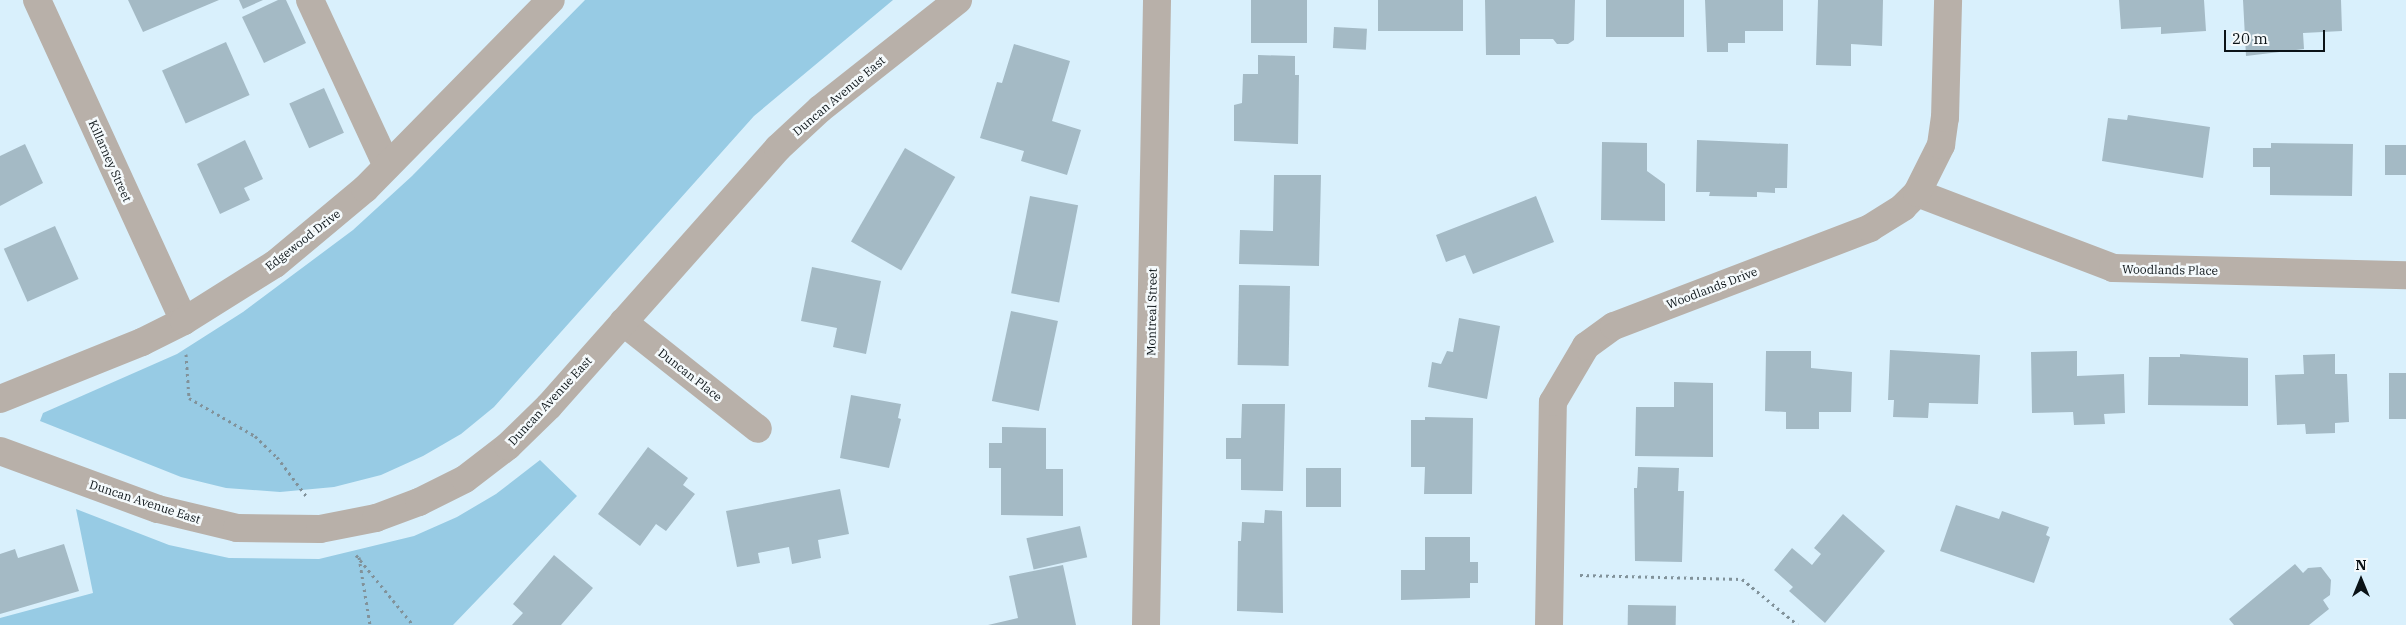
<!DOCTYPE html>
<style>
body{margin:0}
#map{position:relative;width:2406px;height:625px;overflow:hidden;background:#d9f0fc;font-family:"IBM Plex Serif",serif}
div>[style]{position:absolute}
[style*='--x']{left:calc(var(--x)*1px);top:calc(var(--y)*1px);width:calc(var(--w)*1px);rotate:calc(var(--a)*1deg)}
.green>*{inset:0;background:#97cbe4}
.building>*{inset:0;background:#a4bac5;transform-origin:0 0}
.path>*{height:3px;margin-top:-1.5px;transform-origin:0;background:repeating-linear-gradient(90deg,#81929a 0 2.5px,transparent 0 6.5px)}
.minor>*{height:28px;margin:-14px;padding:0 14px;transform-origin:14px;border-radius:14px;background:#b8b0a9}
span{translate:-50% -50%;white-space:nowrap;text-align:center;line-height:1.15;-webkit-text-stroke:5px #f5fafc;paint-order:stroke}
.street-label{font-size:12px;color:#0b1317}
.north{position:absolute;left:2336px;top:555px;width:50px;height:50px;-webkit-text-stroke:4px #f5fafc;paint-order:stroke;rotate:0deg;font-size:14px;font-weight:700;line-height:20px;text-align:center;color:#0b1317}
.north::after{content:'';display:block;margin:auto;width:18px;height:22px;background:#0b1317;clip-path:polygon(50% 0,100% 100%,50% 72%,0 100%)}
.scale{position:absolute;left:2224px;top:30px;width:101px;height:22px;box-sizing:border-box;border:2px solid #0b1317;border-top:0;padding-left:6px;font-size:15px;line-height:18px;white-space:nowrap;color:#0b1317;-webkit-text-stroke:4px #f5fafc;paint-order:stroke}
</style>
<div id="map">
<div class="green">
<i style="clip-path:polygon(585px 0,893px 0,754px 116px,494px 407px,461px 434px,423px 456px,381px 475px,334px 487px,280px 492px,226px 488px,181px 477px,40px 421px,43px 413px,177px 354px,243px 312px,353px 230px,412px 176px)"></i>
<i style="clip-path:polygon(540px 460px,577px 496px,453px 625px,0 625px,0 618px,93px 593px,76px 509px,169px 545px,229px 558px,319px 559px,414px 536px,457px 517px,496px 494px)"></i>
</div>
<div class="building">
<i style="clip-path:polygon(128px 0,219px 0,143px 32px)"></i>
<i style="clip-path:polygon(239px 0,263px 0,243px 9px)"></i>
<i style="clip-path:polygon(278px 0,286px 0,306px 43px,264px 63px,242px 17px)"></i>
<i style="left:1251px;top:0;width:56px;height:43px"></i>
<i style="left:1378px;top:0;width:85px;height:31px"></i>
<i style="clip-path:polygon(1485px 0,1575px 0,1574px 40px,1568px 44px,1557px 44px,1553px 39px,1520px 39px,1520px 55px,1486px 55px)"></i>
<i style="left:1606px;top:0;width:78px;height:37px"></i>
<i style="clip-path:polygon(1705px 0,1783px 0,1783px 31px,1745px 31px,1745px 43px,1728px 43px,1728px 52px,1707px 52px)"></i>
<i style="clip-path:polygon(1818px 0,1883px 0,1882px 46px,1851px 44px,1851px 66px,1816px 65px)"></i>
<i style="clip-path:polygon(2119px 0,2204px 0,2206px 31px,2161px 34px,2161px 27px,2121px 29px)"></i>
<i style="clip-path:polygon(2243px 0,2341px 0,2342px 31px,2303px 33px,2304px 49px,2246px 56px)"></i>
<i style="left:1334px;top:27px;width:33px;height:21px;rotate:3deg"></i>
<i style="left:226px;top:42px;width:58px;height:70px;rotate:66deg"></i>
<i style="clip-path:polygon(1014px 44px,1070px 61px,1052px 121px,1081px 130px,1067px 175px,1021px 161px,1024px 151px,980px 138px,997px 82px,1002px 83px)"></i>
<i style="clip-path:polygon(1258px 55px,1295px 56px,1295px 75px,1299px 75px,1298px 144px,1234px 141px,1234px 105px,1242px 103px,1243px 74px,1258px 74px)"></i>
<i style="left:324px;top:88px;width:49px;height:38px;rotate:66deg"></i>
<i style="clip-path:polygon(2128px 115px,2210px 127px,2203px 178px,2102px 161px,2108px 118px,2127px 120px)"></i>
<i style="clip-path:polygon(245px 140px,263px 179px,244px 188px,250px 200px,220px 214px,197px 164px)"></i>
<i style="clip-path:polygon(1697px 140px,1788px 144px,1787px 188px,1775px 188px,1775px 193px,1757px 192px,1757px 197px,1709px 196px,1710px 192px,1696px 192px)"></i>
<i style="clip-path:polygon(1602px 142px,1647px 143px,1647px 171px,1665px 184px,1665px 221px,1601px 220px)"></i>
<i style="clip-path:polygon(2271px 143px,2353px 144px,2352px 196px,2270px 195px,2270px 167px,2253px 167px,2253px 148px,2271px 148px)"></i>
<i style="clip-path:polygon(25px 144px,43px 183px,0 206px,0 156px)"></i>
<i style="left:2385px;top:145px;width:21px;height:30px"></i>
<i style="left:905px;top:148px;width:58px;height:108px;rotate:30deg"></i>
<i style="clip-path:polygon(1274px 175px,1321px 175px,1319px 266px,1239px 264px,1240px 230px,1273px 231px)"></i>
<i style="left:1030px;top:196px;width:49px;height:99px;rotate:11deg"></i>
<i style="clip-path:polygon(1536px 196px,1554px 242px,1473px 274px,1465px 255px,1446px 262px,1436px 235px)"></i>
<i style="left:55px;top:226px;width:58px;height:56px;rotate:66deg"></i>
<i style="clip-path:polygon(812px 267px,881px 281px,866px 354px,833px 347px,837px 328px,801px 321px)"></i>
<i style="left:1239px;top:285px;width:51px;height:80px;rotate:1deg"></i>
<i style="left:1011px;top:311px;width:48px;height:92px;rotate:12deg"></i>
<i style="clip-path:polygon(1459px 318px,1500px 326px,1487px 399px,1428px 387px,1432px 362px,1441px 364px,1447px 351px,1453px 352px)"></i>
<i style="clip-path:polygon(1890px 350px,1980px 355px,1978px 404px,1929px 403px,1928px 418px,1893px 417px,1894px 400px,1888px 400px)"></i>
<i style="clip-path:polygon(1766px 351px,1811px 351px,1811px 368px,1852px 372px,1851px 412px,1819px 412px,1819px 429px,1786px 429px,1786px 412px,1765px 411px)"></i>
<i style="clip-path:polygon(2077px 351px,2077px 376px,2124px 374px,2125px 413px,2104px 414px,2105px 424px,2074px 425px,2073px 412px,2032px 413px,2031px 352px)"></i>
<i style="clip-path:polygon(2180px 354px,2248px 358px,2248px 406px,2148px 405px,2149px 357px,2180px 357px)"></i>
<i style="clip-path:polygon(2335px 354px,2335px 374px,2347px 374px,2349px 422px,2335px 423px,2335px 433px,2306px 434px,2305px 424px,2277px 425px,2275px 375px,2304px 374px,2303px 355px)"></i>
<i style="left:2389px;top:373px;width:17px;height:46px"></i>
<i style="clip-path:polygon(1674px 382px,1713px 383px,1713px 457px,1635px 456px,1636px 407px,1674px 407px)"></i>
<i style="clip-path:polygon(851px 395px,901px 404px,898px 418px,901px 419px,889px 468px,840px 458px)"></i>
<i style="clip-path:polygon(1242px 404px,1285px 404px,1283px 491px,1241px 490px,1241px 459px,1226px 459px,1226px 438px,1241px 438px)"></i>
<i style="clip-path:polygon(1425px 417px,1473px 418px,1472px 494px,1424px 494px,1425px 467px,1411px 467px,1411px 420px,1425px 420px)"></i>
<i style="clip-path:polygon(1002px 427px,1046px 428px,1046px 469px,1063px 469px,1063px 516px,1001px 515px,1001px 468px,989px 468px,989px 443px,1002px 443px)"></i>
<i style="clip-path:polygon(648px 447px,688px 478px,683px 485px,695px 494px,666px 531px,656px 524px,640px 546px,598px 514px)"></i>
<i style="clip-path:polygon(1638px 467px,1679px 468px,1678px 491px,1684px 491px,1682px 562px,1635px 561px,1634px 488px,1637px 488px)"></i>
<i style="left:1306px;top:468px;width:35px;height:39px"></i>
<i style="clip-path:polygon(840px 489px,849px 534px,818px 540px,821px 558px,792px 564px,789px 547px,758px 553px,760px 563px,737px 567px,726px 511px)"></i>
<i style="clip-path:polygon(1956px 505px,1999px 519px,2002px 511px,2049px 527px,2046px 535px,2050px 537px,2034px 583px,1940px 551px)"></i>
<i style="clip-path:polygon(1265px 510px,1282px 511px,1283px 613px,1237px 611px,1238px 541px,1241px 541px,1242px 522px,1264px 523px)"></i>
<i style="clip-path:polygon(1843px 514px,1885px 551px,1825px 623px,1789px 591px,1793px 587px,1774px 570px,1792px 548px,1812px 565px,1821px 554px,1814px 548px)"></i>
<i style="left:1080px;top:526px;width:32px;height:55px;rotate:77deg"></i>
<i style="clip-path:polygon(1425px 537px,1470px 537px,1470px 562px,1478px 562px,1478px 583px,1470px 583px,1470px 598px,1401px 600px,1401px 570px,1425px 570px)"></i>
<i style="clip-path:polygon(64px 544px,79px 591px,0 614px,0 554px,15px 549px,18px 558px)"></i>
<i style="clip-path:polygon(554px 555px,593px 588px,561px 625px,512px 625px,523px 613px,513px 604px)"></i>
<i style="clip-path:polygon(2295px 564px,2303px 573px,2308px 568px,2321px 567px,2331px 580px,2330px 595px,2323px 600px,2329px 609px,2309px 625px,2234px 625px,2229px 619px)"></i>
<i style="clip-path:polygon(1063px 565px,1076px 625px,988px 625px,1018px 618px,1009px 576px)"></i>
<i style="left:1628px;top:605px;width:48px;height:20px;rotate:1deg"></i>
</div>
<div class="path">
<i style="--x:186;--y:354;--w:44;--a:86.1"></i>
<i style="--x:189;--y:398;--w:76;--a:29.9"></i>
<i style="--x:255;--y:436;--w:30;--a:44"></i>
<i style="--x:277;--y:457;--w:50;--a:53.1"></i>
<i style="--x:356;--y:555;--w:90;--a:50.8"></i>
<i style="--x:359;--y:557;--w:69;--a:80.8"></i>
<i style="--x:1580;--y:575;--w:162;--a:1.4"></i>
<i style="--x:1742;--y:579;--w:72;--a:39.4"></i>
</div>
<div class="minor">
<i style="--x:37;--y:0;--w:353;--a:65.4"></i>
<i style="--x:310;--y:0;--w:183;--a:65.1"></i>
<i style="--x:1917;--y:193;--w:210;--a:20.9"></i>
<i style="--x:2113;--y:268;--w:293;--a:1.4"></i>
<i style="--x:623;--y:322;--w:172;--a:38.4"></i>
<i style="--x:0;--y:399;--w:153;--a:-21.9"></i>
<i style="--x:142;--y:342;--w:47;--a:-26.6"></i>
<i style="--x:184;--y:321;--w:107;--a:-32.1"></i>
<i style="--x:275;--y:264;--w:117;--a:-39.8"></i>
<i style="--x:365;--y:189;--w:265;--a:-45.5"></i>
<i style="--x:0;--y:451;--w:168;--a:20.2"></i>
<i style="--x:158;--y:509;--w:81;--a:13.5"></i>
<i style="--x:237;--y:528;--w:83;--a:0.7"></i>
<i style="--x:320;--y:529;--w:57;--a:-11.1"></i>
<i style="--x:376;--y:518;--w:46;--a:-20.4"></i>
<i style="--x:419;--y:502;--w:51;--a:-26.6"></i>
<i style="--x:465;--y:479;--w:54;--a:-37.5"></i>
<i style="--x:508;--y:446;--w:57;--a:-44.3"></i>
<i style="--x:549;--y:406;--w:345;--a:-48.4"></i>
<i style="--x:778;--y:148;--w:57;--a:-42.9"></i>
<i style="--x:820;--y:109;--w:176;--a:-38.3"></i>
<i style="--x:1146;--y:625;--w:625;--a:-88.99"></i>
<i style="--x:1549;--y:625;--w:223;--a:-89"></i>
<i style="--x:1553;--y:402;--w:65;--a:-59.5"></i>
<i style="--x:1586;--y:346;--w:34;--a:-36"></i>
<i style="--x:1614;--y:326;--w:274;--a:-20.9"></i>
<i style="--x:1870;--y:228;--w:39;--a:-32"></i>
<i style="--x:1903;--y:207;--w:20;--a:-45"></i>
<i style="--x:1917;--y:193;--w:54;--a:-63.4"></i>
<i style="--x:1941;--y:145;--w:27;--a:-82"></i>
<i style="--x:1945;--y:118;--w:118;--a:-88.5"></i>
</div>
<div class="street-label">
<span style="left:839px;top:96px;rotate:-40deg">Duncan Avenue East</span>
<span style="left:110px;top:161px;rotate:66deg">Killarney Street</span>
<span style="left:303px;top:240px;rotate:-38deg">Edgewood Drive</span>
<span style="left:2170px;top:270px;rotate:1deg">Woodlands Place</span>
<span style="left:1712px;top:288px;rotate:-21deg">Woodlands Drive</span>
<span style="left:1152px;top:312px;rotate:-89deg">Montreal Street</span>
<span style="left:690px;top:375px;rotate:38deg">Duncan Place</span>
<span style="left:550px;top:401px;rotate:-47deg">Duncan Avenue East</span>
<span style="left:145px;top:502px;rotate:18deg">Duncan Avenue East</span>
</div>
<div class="north">N</div>
<div class="scale">20 m</div>
</div>
